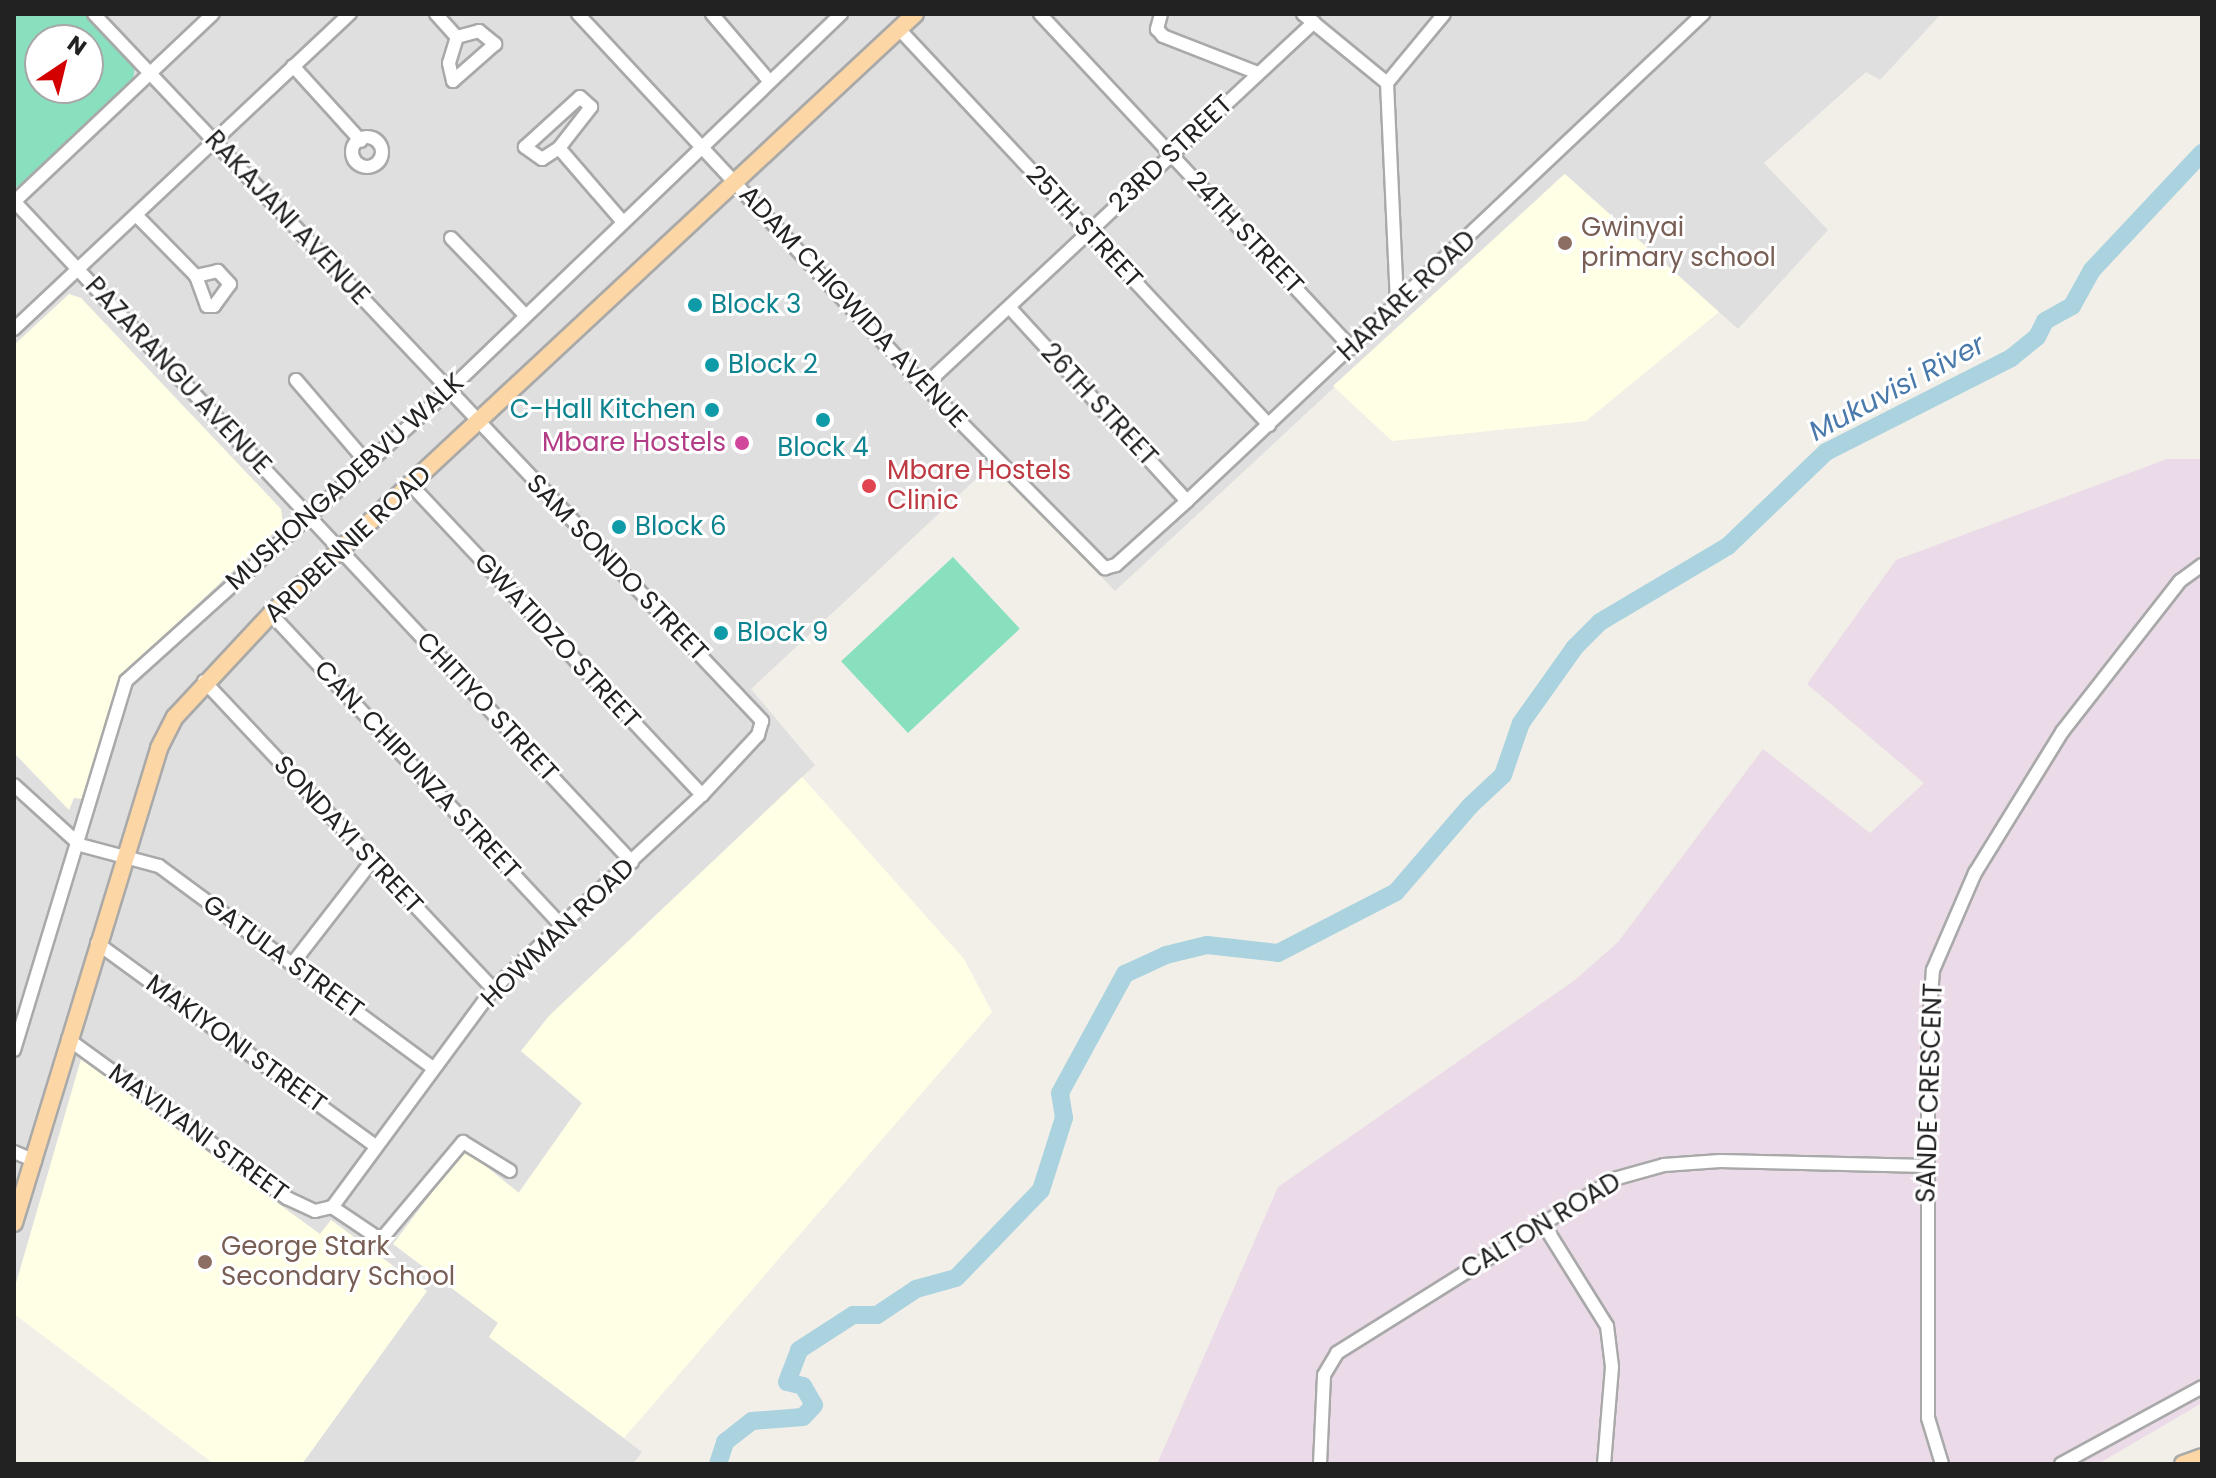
<!DOCTYPE html>
<style>
body{margin:0}
#map{position:relative;width:2216px;height:1478px;overflow:hidden;background:#f2efe9;font-family:Poppins,sans-serif}
div>[style]{position:absolute}
[style*='--x']{left:calc(var(--x)*1px);top:calc(var(--y)*1px);width:calc(var(--w)*1px);rotate:calc(var(--a)*1deg)}
.residential>*{inset:0;background:#e0dfdf}
.industrial>*{inset:0;background:#ebdbe8}
.education>*{inset:0;background:#ffffe5}
.pitch>*{inset:0;background:#88e0be;transform-origin:0 0}
.river>*{height:18px;margin:-9px;padding:0 9px;transform-origin:9px;border-radius:9px;background:#aad3df}
.roads{filter:drop-shadow(2px 0 #a9a9a9) drop-shadow(-2px 0 #a9a9a9) drop-shadow(0 2px #a9a9a9) drop-shadow(0 -2px #a9a9a9)}
.minor>*{height:12px;margin:-6px;padding:0 6px;transform-origin:6px;border-radius:6px;background:#fff}
.minor>.ring{margin:-6px;padding:0;box-sizing:content-box;background:none;border:12px solid #fff;border-radius:50%}
.major>*{height:16px;margin:-8px;padding:0 8px;transform-origin:8px;border-radius:8px;background:#fcd6a4}
.dots>*{width:22px;height:22px;translate:-50% -50%;box-sizing:border-box;border:4px solid #fff;border-radius:50%}
span{translate:-50% -50%;white-space:nowrap;text-align:center;line-height:1.15;-webkit-text-stroke:6px #fff;paint-order:stroke}
.street-label{font-size:26px;color:#222}
.education-label{font-size:26px;color:#785e54}
.left{translate:0 -50%;text-align:left}
.culture-label{font-size:26px;color:#0d838f}
.right{translate:-100% -50%;text-align:right}
.hotel-label{font-size:26px;color:#b23c85}
.health-label{font-size:26px;color:#be3a42}
.water-label{font-size:28px;color:#4a7aab;font-style:italic}
.frame{position:absolute;inset:0;border:16px solid #222;pointer-events:none}
.north{position:absolute;left:24px;top:24px;width:80px;height:80px;box-sizing:border-box;background:#fff;border:2px solid #a7a7a7;border-radius:50%;rotate:35deg;font-size:22px;font-weight:700;line-height:32px;text-align:center;color:#222}
.north::after{content:'';display:block;margin:auto;width:28px;height:36px;background:#d40000;clip-path:polygon(50% 0,100% 100%,50% 72%,0 100%)}
</style>
<div id="map">
<div class="residential">
<i style="clip-path:polygon(evenodd,14px 14px,1941px 14px,1880px 80px,1866px 72px,1764px 163px,1828px 230px,1738px 329px,1564px 174px,1115px 591px,992px 464px,751px 689px,815px 765px,549px 1016px,521px 1051px,582px 1103px,518px 1193px,438px 1277px,498px 1323px,489px 1337px,642px 1452px,633px 1464px,302px 1464px,427px 1291px,331px 1220px,321px 1234px,14px 1290px,14px 14px,40px 40px,88px 40px,88px 88px,40px 88px,40px 40px)"></i>
</div>
<div class="industrial">
<i style="clip-path:polygon(2167px 459px,2202px 459px,2202px 1403px,2098px 1464px,1157px 1464px,1278px 1187px,1575px 980px,1618px 942px,1763px 749px,1870px 833px,1924px 783px,1807px 684px,1896px 560px)"></i>
</div>
<div class="education">
<i style="clip-path:polygon(1565px 174px,1719px 312px,1586px 421px,1392px 441px,1333px 386px)"></i>
<i style="clip-path:polygon(69px 294px,81px 298px,281px 509px,283px 524px,123px 674px,83px 799px,74px 798px,69px 810px,14px 753px,14px 345px)"></i>
<i style="clip-path:polygon(802px 777px,964px 959px,992px 1012px,624px 1438px,489px 1337px,498px 1323px,393px 1244px,465px 1149px,519px 1193px,582px 1103px,521px 1051px,549px 1016px)"></i>
<i style="clip-path:polygon(81px 1059px,320px 1234px,331px 1220px,427px 1291px,302px 1464px,214px 1464px,14px 1314px,14px 1290px)"></i>
</div>
<div class="pitch">
<i style="clip-path:polygon(evenodd,14px 14px,84px 14px,135px 67px,133px 79px,19px 190px,14px 183px,14px 14px,40px 40px,88px 40px,88px 88px,40px 88px,40px 40px)"></i>
<i style="left:953px;top:557px;width:98px;height:153px;rotate:47deg"></i>
</div>
<div class="river">
<i style="--x:718;--y:1464;--w:23;--a:-72"></i>
<i style="--x:725;--y:1442;--w:34;--a:-38"></i>
<i style="--x:752;--y:1421;--w:51;--a:-4.5"></i>
<i style="--x:803;--y:1417;--w:16;--a:-47"></i>
<i style="--x:814;--y:1405;--w:22;--a:-120"></i>
<i style="--x:803;--y:1386;--w:16;--a:-166"></i>
<i style="--x:787;--y:1382;--w:34;--a:-69"></i>
<i style="--x:799;--y:1350;--w:64;--a:-32.9"></i>
<i style="--x:853;--y:1315;--w:24;--a:0"></i>
<i style="--x:877;--y:1315;--w:47;--a:-33.7"></i>
<i style="--x:916;--y:1289;--w:41;--a:-15.4"></i>
<i style="--x:956;--y:1278;--w:122;--a:-46"></i>
<i style="--x:1041;--y:1190;--w:76;--a:-72.3"></i>
<i style="--x:1064;--y:1118;--w:25;--a:-99"></i>
<i style="--x:1060;--y:1093;--w:136;--a:-61.4"></i>
<i style="--x:1125;--y:974;--w:45;--a:-24.9"></i>
<i style="--x:1166;--y:955;--w:42;--a:-13.7"></i>
<i style="--x:1207;--y:945;--w:71;--a:6.4"></i>
<i style="--x:1278;--y:953;--w:133;--a:-27.3"></i>
<i style="--x:1396;--y:892;--w:113;--a:-49.3"></i>
<i style="--x:1470;--y:806;--w:45;--a:-43.2"></i>
<i style="--x:1503;--y:775;--w:55;--a:-70.9"></i>
<i style="--x:1521;--y:723;--w:93;--a:-54.6"></i>
<i style="--x:1575;--y:647;--w:35;--a:-45"></i>
<i style="--x:1600;--y:622;--w:149;--a:-30.7"></i>
<i style="--x:1728;--y:546;--w:136;--a:-43.8"></i>
<i style="--x:1826;--y:452;--w:208;--a:-26.9"></i>
<i style="--x:2011;--y:358;--w:33;--a:-39"></i>
<i style="--x:2037;--y:337;--w:18;--a:-63"></i>
<i style="--x:2045;--y:321;--w:31;--a:-29"></i>
<i style="--x:2072;--y:306;--w:41;--a:-60.9"></i>
<i style="--x:2092;--y:270;--w:161;--a:-46.8"></i>
</div>
<div class="roads">
<div class="minor">
<i style="--x:94;--y:14;--w:973;--a:46.62"></i>
<i style="--x:762;--y:721;--w:15;--a:106"></i>
<i style="--x:758;--y:735;--w:82;--a:133"></i>
<i style="--x:702;--y:795;--w:285;--a:137.1"></i>
<i style="--x:493;--y:989;--w:271;--a:126.4"></i>
<i style="--x:436;--y:14;--w:31;--a:48"></i>
<i style="--x:578;--y:14;--w:476;--a:47.1"></i>
<i style="--x:902;--y:363;--w:289;--a:45.3"></i>
<i style="--x:1105;--y:568;--w:11;--a:-15"></i>
<i style="--x:1116;--y:565;--w:96;--a:-42"></i>
<i style="--x:1187;--y:501;--w:710;--a:-43.34"></i>
<i style="--x:712;--y:14;--w:89;--a:49.5"></i>
<i style="--x:1040;--y:14;--w:457;--a:47"></i>
<i style="--x:1161;--y:14;--w:16;--a:105"></i>
<i style="--x:1157;--y:29;--w:9;--a:49"></i>
<i style="--x:1163;--y:36;--w:102;--a:21.3"></i>
<i style="--x:1303;--y:14;--w:109;--a:39.4"></i>
<i style="--x:899;--y:29;--w:542;--a:46.94"></i>
<i style="--x:479;--y:31;--w:21;--a:39"></i>
<i style="--x:495;--y:44;--w:56;--a:138.6"></i>
<i style="--x:453;--y:81;--w:18;--a:-103"></i>
<i style="--x:449;--y:63;--w:27;--a:-73"></i>
<i style="--x:457;--y:37;--w:23;--a:-15"></i>
<i style="--x:293;--y:66;--w:101;--a:47.8"></i>
<i style="--x:1387;--y:83;--w:220;--a:87.4"></i>
<i style="--x:1387;--y:83;--w:89;--a:-50.4"></i>
<i style="--x:580;--y:97;--w:15;--a:42"></i>
<i style="--x:591;--y:107;--w:52;--a:128"></i>
<i style="--x:559;--y:148;--w:20;--a:147"></i>
<i style="--x:542;--y:159;--w:21;--a:-145"></i>
<i style="--x:525;--y:147;--w:74;--a:-42.3"></i>
<i class="ring" style="left:352px;top:137px;width:18px;height:18px"></i>
<i style="--x:559;--y:148;--w:96;--a:49.2"></i>
<i style="--x:14;--y:201;--w:905;--a:46.93"></i>
<i style="--x:15;--y:201;--w:272;--a:-43.4"></i>
<i style="--x:137;--y:216;--w:84;--a:45.5"></i>
<i style="--x:196;--y:276;--w:32;--a:70"></i>
<i style="--x:207;--y:306;--w:7;--a:0"></i>
<i style="--x:214;--y:306;--w:27;--a:-54"></i>
<i style="--x:230;--y:284;--w:18;--a:-133"></i>
<i style="--x:218;--y:271;--w:23;--a:167"></i>
<i style="--x:451;--y:238;--w:108;--a:46.1"></i>
<i style="--x:1010;--y:308;--w:262;--a:47.5"></i>
<i style="--x:14;--y:329;--w:461;--a:-43.2"></i>
<i style="--x:296;--y:380;--w:111;--a:49.4"></i>
<i style="--x:925;--y:385;--w:532;--a:-43.02"></i>
<i style="--x:412;--y:486;--w:424;--a:46.8"></i>
<i style="--x:271;--y:614;--w:427;--a:47"></i>
<i style="--x:204;--y:681;--w:422;--a:46.8"></i>
<i style="--x:14;--y:785;--w:89;--a:42.3"></i>
<i style="--x:80;--y:845;--w:82;--a:14.9"></i>
<i style="--x:159;--y:866;--w:340;--a:36.4"></i>
<i style="--x:97;--y:943;--w:344;--a:36.1"></i>
<i style="--x:293;--y:963;--w:130;--a:-52.2"></i>
<i style="--x:68;--y:1039;--w:271;--a:36"></i>
<i style="--x:287;--y:1198;--w:31;--a:25"></i>
<i style="--x:315;--y:1211;--w:17;--a:-13"></i>
<i style="--x:14;--y:1050;--w:386;--a:-73.1"></i>
<i style="--x:126;--y:681;--w:432;--a:-42"></i>
<i style="--x:447;--y:392;--w:546;--a:-43.81"></i>
<i style="--x:14;--y:1152;--w:23;--a:23"></i>
<i style="--x:332;--y:1207;--w:52;--a:34"></i>
<i style="--x:375;--y:1236;--w:9;--a:0"></i>
<i style="--x:384;--y:1236;--w:123;--a:-50"></i>
<i style="--x:463;--y:1142;--w:55;--a:31.7"></i>
<i style="--x:1542;--y:1222;--w:123;--a:58"></i>
<i style="--x:1607;--y:1326;--w:41;--a:83"></i>
<i style="--x:1612;--y:1367;--w:97;--a:94.7"></i>
<i style="--x:1320;--y:1464;--w:89;--a:-87.4"></i>
<i style="--x:1324;--y:1375;--w:26;--a:-59"></i>
<i style="--x:1337;--y:1353;--w:327;--a:-32.1"></i>
<i style="--x:1614;--y:1179;--w:52;--a:-15.6"></i>
<i style="--x:1664;--y:1165;--w:56;--a:-4.1"></i>
<i style="--x:1720;--y:1161;--w:207;--a:1.4"></i>
<i style="--x:1942;--y:1464;--w:48;--a:-106.9"></i>
<i style="--x:1928;--y:1418;--w:379;--a:-90"></i>
<i style="--x:1928;--y:1039;--w:69;--a:-85.9"></i>
<i style="--x:1933;--y:970;--w:106;--a:-66.6"></i>
<i style="--x:1975;--y:873;--w:166;--a:-58.3"></i>
<i style="--x:2062;--y:732;--w:192;--a:-52"></i>
<i style="--x:2180;--y:581;--w:27;--a:-36"></i>
<i style="--x:2061;--y:1464;--w:161;--a:-28.6"></i>
</div>
<div class="major">
<i style="--x:14;--y:1223;--w:497;--a:-73"></i>
<i style="--x:159;--y:748;--w:35;--a:-63"></i>
<i style="--x:175;--y:717;--w:141;--a:-47"></i>
<i style="--x:271;--y:614;--w:880;--a:-42.97"></i>
<i style="--x:2183;--y:1464;--w:20;--a:-20"></i>
</div>
</div>
<div class="dots">
<i style="left:1565px;top:243px;background:#8d6e63"></i>
<i style="left:695px;top:305px;background:#0f9aa8"></i>
<i style="left:712px;top:365px;background:#0f9aa8"></i>
<i style="left:712px;top:410px;background:#0f9aa8"></i>
<i style="left:823px;top:420px;background:#0f9aa8"></i>
<i style="left:742px;top:443px;background:#d1479c"></i>
<i style="left:869px;top:486px;background:#e0444e"></i>
<i style="left:619px;top:527px;background:#0f9aa8"></i>
<i style="left:721px;top:633px;background:#0f9aa8"></i>
<i style="left:205px;top:1262px;background:#8d6e63"></i>
</div>
<div class="street-label">
<span style="left:1171px;top:154px;rotate:-43deg">23RD STREET</span>
<span style="left:287px;top:218px;rotate:47deg">RAKAJANI AVENUE</span>
<span style="left:1084px;top:227px;rotate:47deg">25TH STREET</span>
<span style="left:1245px;top:233px;rotate:47deg">24TH STREET</span>
<span style="left:1407px;top:296px;rotate:-43deg">HARARE ROAD</span>
<span style="left:853px;top:307px;rotate:47deg">ADAM CHIGWIDA AVENUE</span>
<span style="left:178px;top:376px;rotate:47deg">PAZARANGU AVENUE</span>
<span style="left:1099px;top:405px;rotate:47deg">26TH STREET</span>
<span style="left:345px;top:482px;rotate:-42deg">MUSHONGADEBVU WALK</span>
<span style="left:348px;top:544px;rotate:-43deg">ARDBENNIE ROAD</span>
<span style="left:617px;top:568px;rotate:46deg">SAM SONDO STREET</span>
<span style="left:557px;top:641px;rotate:47deg">GWATIDZO STREET</span>
<span style="left:487px;top:707px;rotate:47deg">CHITIYO STREET</span>
<span style="left:417px;top:770px;rotate:47deg">CAN. CHIPUNZA STREET</span>
<span style="left:348px;top:835px;rotate:47deg">SONDAYI STREET</span>
<span style="left:558px;top:933px;rotate:-44deg">HOWMAN ROAD</span>
<span style="left:283px;top:957px;rotate:36deg">GATULA STREET</span>
<span style="left:236px;top:1044px;rotate:36deg">MAKIYONI STREET</span>
<span style="left:1930px;top:1093px;rotate:-88deg">SANDE CRESCENT</span>
<span style="left:198px;top:1133px;rotate:36deg">MAVIYANI STREET</span>
<span style="left:1541px;top:1226px;rotate:-31deg">CALTON ROAD</span>
</div>
<div class="education-label">
<span class="left" style="left:1581px;top:243px">Gwinyai<br>primary school</span>
<span class="left" style="left:221px;top:1262px">George Stark<br>Secondary School</span>
</div>
<div class="culture-label">
<span class="left" style="left:711px;top:305px">Block 3</span>
<span class="left" style="left:728px;top:365px">Block 2</span>
<span class="right" style="left:696px;top:410px">C-Hall Kitchen</span>
<span style="left:823px;top:448px">Block 4</span>
<span class="left" style="left:635px;top:527px">Block 6</span>
<span class="left" style="left:737px;top:633px">Block 9</span>
</div>
<div class="hotel-label">
<span class="right" style="left:726px;top:443px">Mbare Hostels</span>
</div>
<div class="health-label">
<span class="left" style="left:887px;top:486px">Mbare Hostels<br>Clinic</span>
</div>
<div class="water-label">
<span style="left:1897px;top:388px;rotate:-28deg">Mukuvisi River</span>
</div>
<div class="frame"></div>
<div class="north">N</div>
</div>
